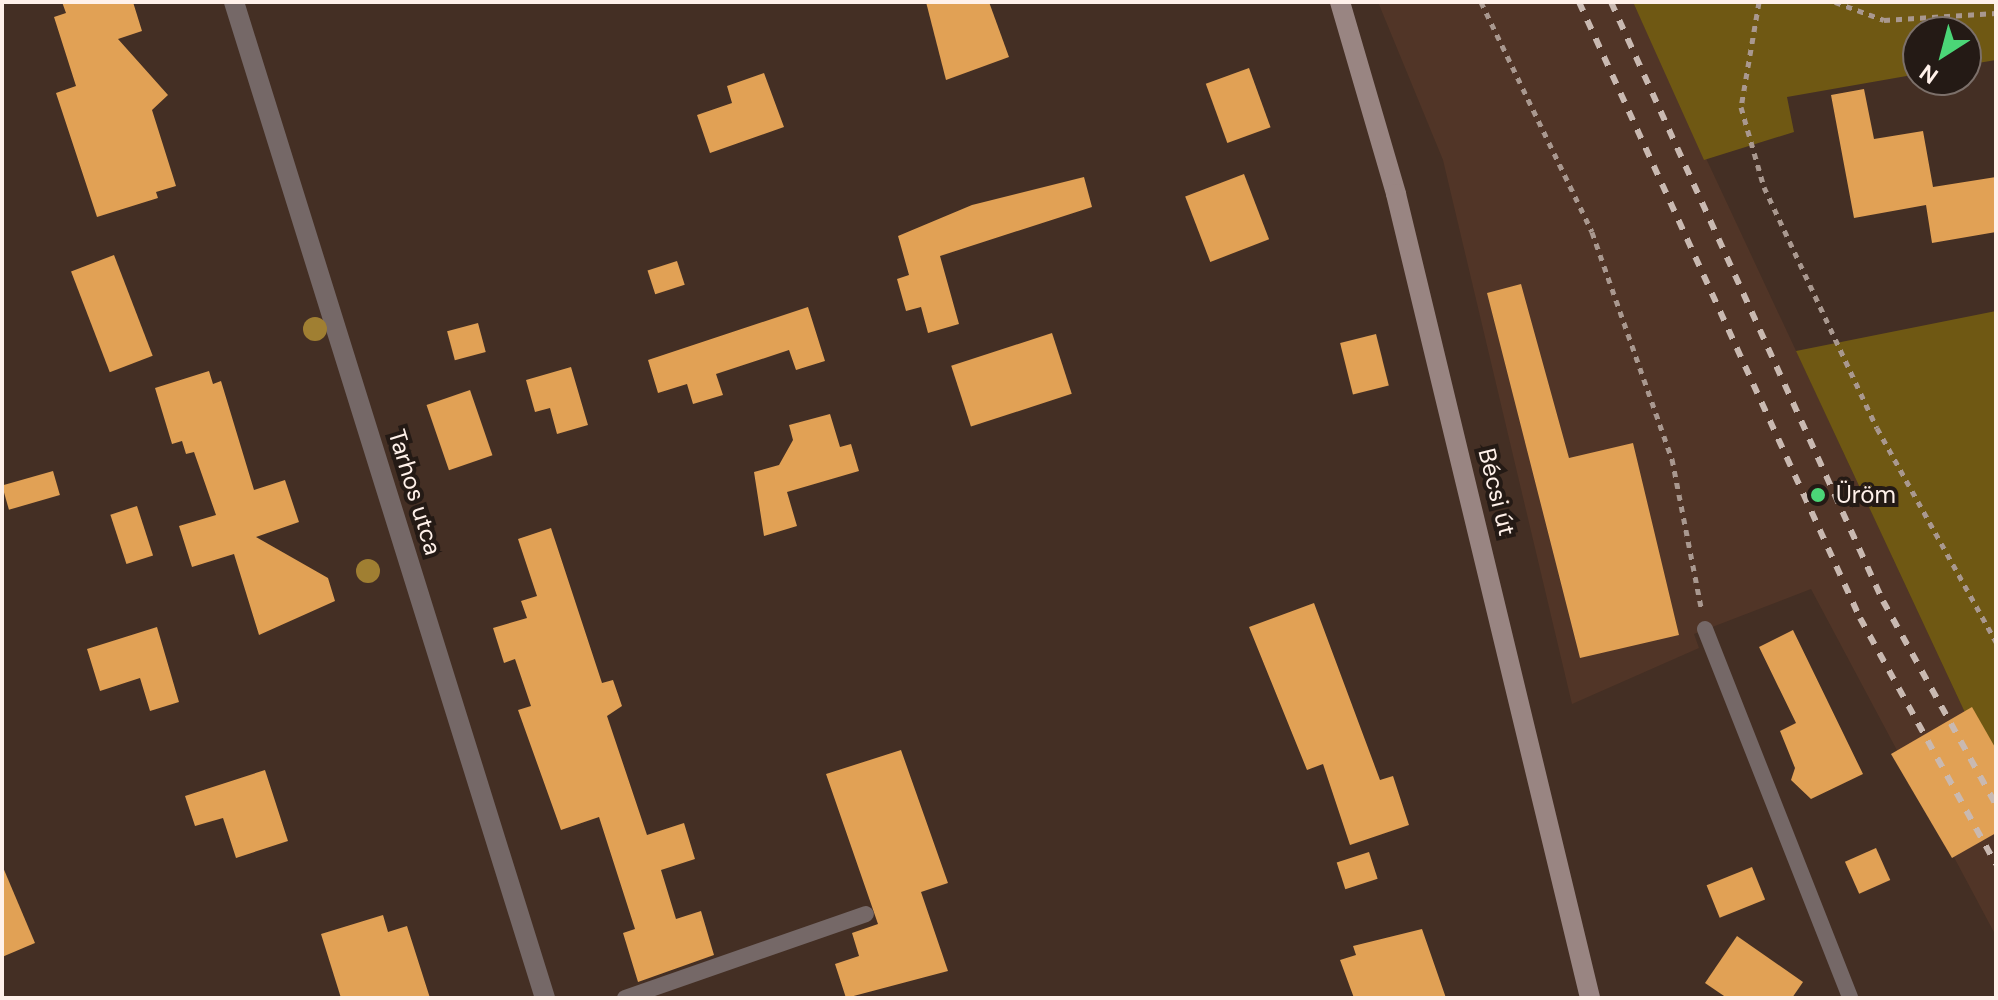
<!DOCTYPE html>
<meta charset="utf-8">
<style>
body{margin:0}
#map{position:relative;width:1998px;height:1000px;overflow:hidden;background:#442f24;font-family:"DM Sans",sans-serif}
div>[style]{position:absolute}
[style*='--x']{left:calc(var(--x)*1px);top:calc(var(--y)*1px);width:calc(var(--w)*1px);rotate:calc(var(--a)*1deg)}
.built>*{inset:0;background:#513527}
.green>*{inset:0;background:#6f5813}
.building>*{inset:0;background:#e1a155;transform-origin:0 0}
.path>*{height:5px;margin-top:-2.5px;transform-origin:0;background:repeating-linear-gradient(90deg,#a9988f 0 6px,transparent 0 12px)}
.lane>*{height:16px;margin:-8px;padding:0 8px;transform-origin:8px;border-radius:8px;background:#756867}
.street>*{height:20px;margin:-10px;padding:0 10px;transform-origin:10px;border-radius:10px;background:#756867}
.secondary>*{height:20px;margin:-10px;padding:0 10px;transform-origin:10px;border-radius:10px;background:#998582}
.rail>*{height:6px;margin-top:-3px;transform-origin:0;background:repeating-linear-gradient(90deg,#c9b9b1 0 10px,transparent 0 20px)}
.trees>*{width:24px;height:24px;margin:-12px;border-radius:50%;background:#a07f32}
.dots>*{width:22px;height:22px;translate:-50% -50%;box-sizing:border-box;border:4px solid #241a15;border-radius:50%}
span{translate:-50% -50%;white-space:nowrap;text-align:center;line-height:1.15;-webkit-text-stroke:8px #241a15;paint-order:stroke}
.street-label{font-size:24px;color:#fff1ea}
.poi-label{font-size:24px;color:#fff1ea}
.left{translate:0 -50%;text-align:left}
.frame{position:absolute;inset:0;border:4px solid #fff1ea;pointer-events:none}
.north{position:absolute;left:1902px;top:16px;width:80px;height:80px;box-sizing:border-box;background:#241a15;border:2px solid #7c706a;border-radius:50%;rotate:216deg;font-size:22px;font-weight:700;line-height:32px;text-align:center;color:#fff1ea}
.north::after{content:'';display:block;margin:auto;width:28px;height:36px;background:#4bd677;clip-path:polygon(50% 0,100% 100%,50% 72%,0 100%)}
</style>
<div id="map">
<div class="built">
<i style="clip-path:polygon(1378px 2px,1633px 2px,1996px 779px,1996px 936px,1811px 589px,1694px 634px,1699px 648px,1572px 704px,1443px 160px)"></i>
</div>
<div class="green">
<i style="clip-path:polygon(1633px 2px,1996px 2px,1996px 60px,1966px 65px,1966px 32px,1918px 32px,1918px 74px,1787px 97px,1794px 132px,1704px 160px)"></i>
<i style="clip-path:polygon(1996px 311px,1996px 779px,1796px 351px)"></i>
</div>
<div class="building">
<i style="clip-path:polygon(62px 2px,133px 2px,142px 31px,118px 39px,168px 95px,152px 110px,176px 186px,156px 192px,158px 198px,97px 217px,56px 93px,76px 86px,54px 17px,66px 13px)"></i>
<i style="clip-path:polygon(926px 2px,989px 2px,1009px 57px,946px 80px)"></i>
<i style="left:1249px;top:68px;width:63px;height:46px;rotate:70deg"></i>
<i style="clip-path:polygon(764px 73px,784px 127px,710px 153px,697px 115px,732px 103px,727px 86px)"></i>
<i style="clip-path:polygon(1864px 89px,1874px 139px,1923px 131px,1933px 187px,1996px 177px,1996px 232px,1932px 243px,1926px 205px,1854px 218px,1831px 95px)"></i>
<i style="left:1244px;top:174px;width:70px;height:63px;rotate:69deg"></i>
<i style="clip-path:polygon(1084px 177px,1092px 207px,940px 256px,959px 324px,928px 333px,921px 307px,906px 311px,897px 279px,909px 275px,898px 236px,972px 205px)"></i>
<i style="left:114px;top:255px;width:108px;height:46px;rotate:69deg"></i>
<i style="left:677px;top:261px;width:25px;height:31px;rotate:72deg"></i>
<i style="clip-path:polygon(1521px 284px,1569px 458px,1633px 443px,1679px 635px,1580px 658px,1487px 293px)"></i>
<i style="clip-path:polygon(808px 307px,825px 361px,796px 370px,789px 350px,716px 374px,723px 395px,693px 404px,687px 384px,658px 393px,648px 360px)"></i>
<i style="left:478px;top:323px;width:30px;height:32px;rotate:75deg"></i>
<i style="left:1052px;top:333px;width:64px;height:106px;rotate:72deg"></i>
<i style="left:1376px;top:334px;width:53px;height:37px;rotate:76deg"></i>
<i style="clip-path:polygon(571px 367px,588px 425px,557px 434px,550px 408px,535px 412px,526px 380px)"></i>
<i style="clip-path:polygon(209px 371px,213px 384px,221px 381px,254px 490px,285px 480px,299px 522px,256px 537px,328px 578px,335px 601px,259px 635px,234px 554px,192px 567px,179px 526px,216px 515px,194px 452px,186px 454px,182px 441px,172px 444px,155px 388px)"></i>
<i style="left:470px;top:390px;width:69px;height:46px;rotate:71deg"></i>
<i style="clip-path:polygon(830px 414px,840px 447px,851px 444px,859px 471px,787px 492px,797px 526px,764px 536px,754px 472px,779px 465px,793px 440px,789px 425px)"></i>
<i style="left:53px;top:471px;width:25px;height:53px;rotate:74deg"></i>
<i style="left:137px;top:506px;width:52px;height:28px;rotate:72deg"></i>
<i style="clip-path:polygon(551px 528px,602px 683px,613px 680px,622px 706px,607px 716px,647px 835px,684px 823px,695px 859px,661px 870px,676px 919px,701px 911px,714px 955px,638px 982px,623px 933px,635px 929px,599px 817px,561px 830px,518px 710px,531px 706px,515px 659px,504px 663px,493px 628px,527px 618px,521px 601px,537px 596px,518px 539px)"></i>
<i style="clip-path:polygon(1314px 603px,1380px 780px,1393px 776px,1409px 825px,1350px 845px,1323px 764px,1307px 770px,1249px 627px)"></i>
<i style="clip-path:polygon(157px 627px,179px 702px,150px 711px,140px 678px,100px 691px,87px 649px)"></i>
<i style="clip-path:polygon(1793px 630px,1863px 774px,1811px 799px,1791px 780px,1795px 768px,1780px 731px,1796px 723px,1759px 647px)"></i>
<i style="clip-path:polygon(1972px 707px,1996px 749px,1996px 833px,1952px 858px,1891px 754px)"></i>
<i style="clip-path:polygon(901px 750px,948px 883px,921px 892px,948px 971px,846px 998px,835px 964px,859px 956px,852px 933px,878px 924px,826px 774px)"></i>
<i style="clip-path:polygon(265px 770px,288px 841px,236px 858px,223px 818px,195px 826px,185px 796px)"></i>
<i style="left:1876px;top:848px;width:35px;height:34px;rotate:66deg"></i>
<i style="left:1369px;top:852px;width:28px;height:34px;rotate:72deg"></i>
<i style="clip-path:polygon(2px 865px,35px 943px,2px 957px)"></i>
<i style="left:1752px;top:867px;width:35px;height:49px;rotate:68deg"></i>
<i style="clip-path:polygon(383px 915px,388px 932px,407px 926px,430px 998px,341px 998px,321px 934px)"></i>
<i style="clip-path:polygon(1422px 929px,1446px 998px,1354px 998px,1340px 960px,1356px 955px,1353px 946px)"></i>
<i style="clip-path:polygon(1737px 936px,1803px 982px,1792px 998px,1727px 998px,1705px 983px)"></i>
</div>
<div class="path">
<i style="--x:1481;--y:2;--w:255;--a:64.2"></i>
<i style="--x:1592;--y:232;--w:241;--a:70.6"></i>
<i style="--x:1672;--y:459;--w:151;--a:78.9"></i>
<i style="--x:1759;--y:2;--w:107;--a:99.7"></i>
<i style="--x:1741;--y:107;--w:83;--a:74"></i>
<i style="--x:1764;--y:187;--w:266;--a:64.9"></i>
<i style="--x:1877;--y:428;--w:245;--a:60.9"></i>
<i style="--x:1835;--y:2;--w:52;--a:20.2"></i>
<i style="--x:1884;--y:20;--w:112;--a:-3.6"></i>
</div>
<div class="lane">
<i style="--x:1705;--y:629;--w:396;--a:68.5"></i>
<i style="--x:625;--y:998;--w:255;--a:-19.2"></i>
</div>
<div class="street">
<i style="--x:234;--y:2;--w:1043;--a:72.66"></i>
</div>
<div class="secondary">
<i style="--x:1340;--y:2;--w:200;--a:73.7"></i>
<i style="--x:1396;--y:194;--w:827;--a:76.43"></i>
</div>
<div class="rail">
<i style="--x:1579;--y:2;--w:677;--a:65.48"></i>
<i style="--x:1860;--y:618;--w:281;--a:61.1"></i>
<i style="--x:1611;--y:2;--w:658;--a:65.58"></i>
<i style="--x:1883;--y:601;--w:233;--a:61"></i>
</div>
<div class="trees">
<i style="left:315px;top:329px"></i>
<i style="left:368px;top:571px"></i>
</div>
<div class="dots">
<i style="left:1818px;top:495px;background:#4bd677"></i>
</div>
<div class="street-label">
<span style="left:415px;top:492px;rotate:73deg">Tarhos utca</span>
<span style="left:1497px;top:492px;rotate:76deg">Bécsi út</span>
</div>
<div class="poi-label">
<span class="left" style="left:1836px;top:495px">Üröm</span>
</div>
<div class="frame"></div>
<div class="north">N</div>
</div>
